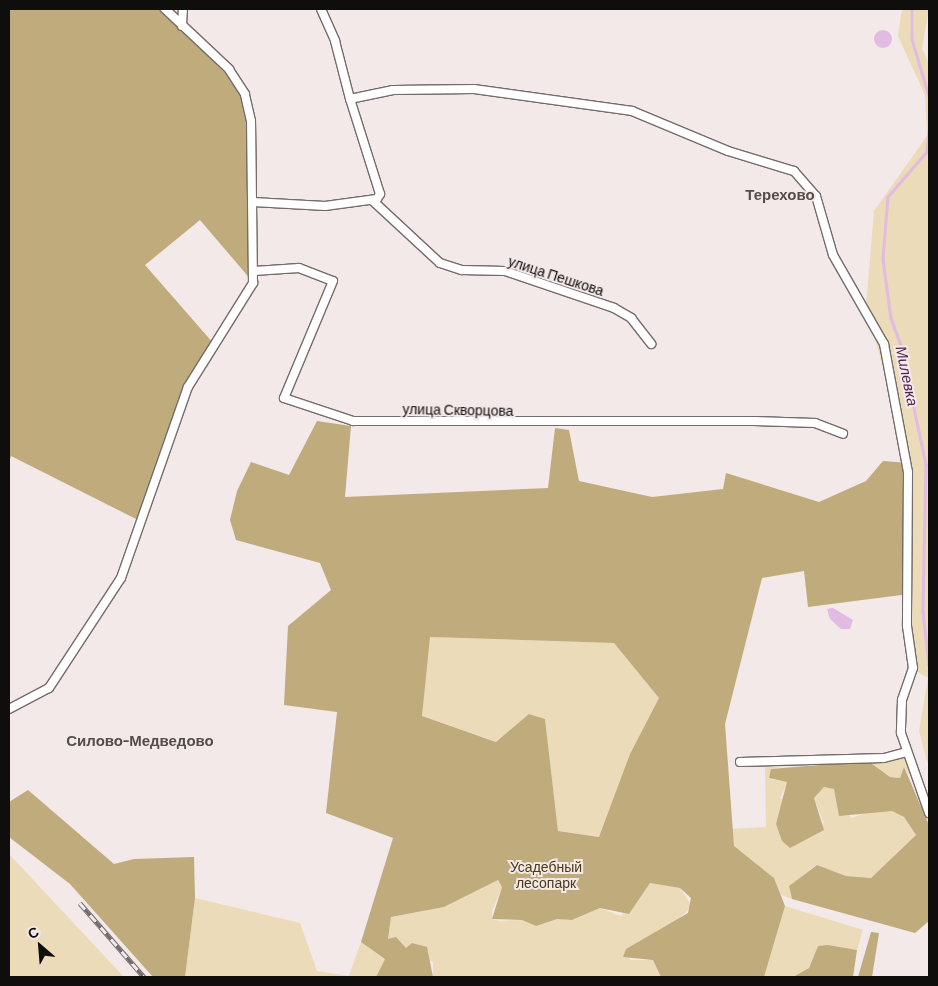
<!DOCTYPE html>
<meta charset="utf-8">
<style>
body{margin:0}
#map{position:relative;width:938px;height:986px;overflow:hidden;background:#f2e9e8;font-family:Barlow,sans-serif}
div>[style]{position:absolute}
[style*='--x']{left:calc(var(--x)*1px);top:calc(var(--y)*1px);width:calc(var(--w)*1px);rotate:calc(var(--a)*1deg)}
.green>*{inset:0;background:#ebdbb9}
.forest>*{inset:0;background:#c0ab7d}
.water>*{inset:0;background:#e1bbe1}
.round{border-radius:50%}
.stream>*{height:2.5px;margin:-1.25px;padding:0 1.25px;transform-origin:1.25px;border-radius:1.25px;background:#e1bbe1}
.roads{filter:drop-shadow(1px 0 #736c6b) drop-shadow(-1px 0 #736c6b) drop-shadow(0 1px #736c6b) drop-shadow(0 -1px #736c6b)}
.minor>*{height:8px;margin:-4px;padding:0 4px;transform-origin:4px;border-radius:4px;background:#fff}
.rail>*{height:4.5px;margin-top:-2.25px;transform-origin:0;background:repeating-linear-gradient(90deg,#f2e9e8 0 8px,#706b6a 0 16px);box-sizing:border-box;border-block:1px solid #706b6a}
span{translate:-50% -50%;white-space:nowrap;text-align:center;line-height:1.15;-webkit-text-stroke:4px #f2e9e8;paint-order:stroke}
.street-label{font-size:14px;color:#100d0d}
.park-label{font-size:14px;color:#4a3914}
.neighbourhood-label{font-size:15px;color:#534c4b;font-weight:700}
.water-label{font-size:15px;color:#502352;font-style:italic}
.frame{position:absolute;inset:0;border:10px solid #100d0d;pointer-events:none}
.north{position:absolute;left:15px;top:921px;width:50px;height:50px;-webkit-text-stroke:4px #f2e9e8;paint-order:stroke;rotate:333deg;font-size:14px;font-weight:700;line-height:20px;text-align:center;color:#100d0d}
.north::after{content:'';display:block;margin:auto;width:18px;height:22px;background:#100d0d;clip-path:polygon(50% 0,100% 100%,50% 72%,0 100%)}
</style>
<div id="map">
<div class="green">
<i style="clip-path:polygon(902px 9px,929px 9px,922px 48px,929px 64px,929px 768px,919px 731px,928px 678px,914px 670px,908px 624px,909px 463px,866px 306px,874px 211px,927px 136px,925px 95px,898px 36px)"></i>
<i style="clip-path:polygon(429px 637px,614px 643px,659px 698px,630px 754px,600px 837px,558px 831px,545px 719px,529px 714px,497px 742px,422px 716px)"></i>
<i style="clip-path:polygon(904px 755px,910px 776px,904px 767px,900px 778px,890px 777px,868px 761px)"></i>
<i style="clip-path:polygon(798px 764px,771px 769px,769px 779px,788px 782px,780px 798px,824px 824px,814px 798px,824px 787px,834px 789px,851px 818px,878px 809px,892px 811px,904px 817px,916px 835px,871px 878px,847px 876px,816px 865px,789px 886px,792px 899px,781px 895px,774px 878px,734px 847px,731px 829px,766px 827px,765px 766px)"></i>
<i style="clip-path:polygon(9px 854px,124px 977px,9px 977px)"></i>
<i style="clip-path:polygon(498px 880px,502px 887px,492px 911px,492px 919px,499px 921px,522px 920px,536px 926px,557px 919px,572px 920px,600px 908px,621px 916px,650px 883px,680px 888px,692px 906px,669px 928px,626px 949px,630px 960px,654px 960px,661px 977px,433px 977px,433px 962px,388px 939px,391px 917px,444px 907px)"></i>
<i style="clip-path:polygon(195px 898px,300px 923px,317px 971px,349px 976px,361px 942px,385px 959px,376px 977px,185px 977px)"></i>
<i style="clip-path:polygon(785px 906px,863px 930px,857px 950px,818px 946px,809px 968px,793px 977px,764px 977px)"></i>
</div>
<div class="forest">
<i style="clip-path:polygon(9px 9px,162px 9px,244px 92px,252px 125px,252px 281px,200px 220px,145px 265px,214px 344px,185px 384px,140px 521px,11px 456px,9px 463px)"></i>
<i style="clip-path:polygon(evenodd,317px 421px,351px 426px,345px 497px,548px 488px,555px 428px,569px 430px,579px 481px,652px 497px,723px 489px,726px 473px,819px 502px,866px 481px,883px 461px,909px 463px,909px 594px,808px 607px,804px 571px,762px 578px,725px 724px,734px 846px,774px 878px,785px 906px,764px 977px,661px 977px,653px 960px,623px 957px,626px 949px,688px 913px,691px 898px,680px 888px,650px 883px,629px 914px,600px 908px,572px 920px,557px 919px,536px 926px,522px 920px,492px 919px,502px 887px,498px 880px,444px 907px,391px 917px,388px 939px,396px 937px,406px 948px,412px 943px,427px 947px,433px 977px,376px 977px,385px 959px,361px 942px,393px 838px,326px 813px,337px 712px,284px 705px,288px 626px,331px 590px,320px 563px,236px 540px,230px 520px,237px 491px,251px 462px,289px 475px,317px 421px,430px 637px,614px 643px,659px 698px,630px 754px,599px 837px,558px 831px,545px 719px,529px 714px,496px 742px,422px 716px,430px 637px)"></i>
<i style="clip-path:polygon(868px 761px,890px 777px,900px 778px,904px 767px,929px 825px,929px 921px,915px 933px,792px 899px,789px 886px,817px 865px,846px 876px,871px 878px,916px 835px,904px 817px,892px 811px,839px 816px,834px 789px,824px 787px,814px 798px,824px 830px,790px 848px,782px 841px,776px 824px,787px 782px,769px 778px,771px 769px)"></i>
<i style="clip-path:polygon(28px 790px,114px 864px,134px 859px,194px 857px,195px 898px,185px 977px,153px 977px,70px 884px,9px 837px,9px 802px)"></i>
<i style="clip-path:polygon(871px 932px,879px 933px,872px 977px,858px 977px)"></i>
<i style="clip-path:polygon(828px 945px,857px 950px,853px 977px,793px 977px,809px 968px,818px 946px)"></i>
</div>
<div class="water">
<i class="round" style="left:874px;top:30px;width:18px;height:18px"></i>
<i style="clip-path:polygon(833px 608px,853px 620px,850px 629px,841px 629px,830px 619px,827px 609px)"></i>
</div>
<div class="stream">
<i style="--x:912;--y:9;--w:30;--a:90"></i>
<i style="--x:912;--y:39;--w:59;--a:73.4"></i>
<i style="--x:929;--y:132;--w:20;--a:96"></i>
<i style="--x:927;--y:152;--w:60;--a:130.9"></i>
<i style="--x:888;--y:197;--w:62;--a:94.6"></i>
<i style="--x:883;--y:259;--w:60;--a:82.3"></i>
<i style="--x:891;--y:318;--w:27;--a:70"></i>
<i style="--x:900;--y:343;--w:124;--a:77.9"></i>
<i style="--x:926;--y:464;--w:147;--a:91.2"></i>
<i style="--x:923;--y:611;--w:55;--a:83.8"></i>
</div>
<div class="roads">
<div class="minor">
<i style="--x:321;--y:9;--w:35;--a:66"></i>
<i style="--x:335;--y:41;--w:60;--a:75.5"></i>
<i style="--x:182;--y:26;--w:17;--a:-87"></i>
<i style="--x:373;--y:201;--w:91;--a:42.8"></i>
<i style="--x:440;--y:263;--w:23;--a:18"></i>
<i style="--x:462;--y:270;--w:43;--a:1.3"></i>
<i style="--x:505;--y:271;--w:115;--a:18.7"></i>
<i style="--x:614;--y:308;--w:20;--a:30"></i>
<i style="--x:631;--y:318;--w:33;--a:52"></i>
<i style="--x:253;--y:202;--w:72;--a:3.2"></i>
<i style="--x:325;--y:206;--w:52;--a:-7.7"></i>
<i style="--x:377;--y:199;--w:6;--a:-59"></i>
<i style="--x:380;--y:194;--w:100;--a:-107.5"></i>
<i style="--x:350;--y:99;--w:44;--a:-11.8"></i>
<i style="--x:393;--y:90;--w:81;--a:-0.7"></i>
<i style="--x:474;--y:89;--w:160;--a:7.9"></i>
<i style="--x:632;--y:111;--w:104;--a:22.6"></i>
<i style="--x:728;--y:151;--w:69;--a:16.9"></i>
<i style="--x:794;--y:171;--w:33;--a:49"></i>
<i style="--x:816;--y:196;--w:61;--a:73.9"></i>
<i style="--x:833;--y:255;--w:103;--a:60.2"></i>
<i style="--x:884;--y:344;--w:130;--a:79.4"></i>
<i style="--x:908;--y:472;--w:154;--a:90.4"></i>
<i style="--x:907;--y:626;--w:42;--a:81.9"></i>
<i style="--x:913;--y:668;--w:34;--a:109"></i>
<i style="--x:902;--y:700;--w:33;--a:92"></i>
<i style="--x:901;--y:733;--w:85;--a:70.7"></i>
<i style="--x:254;--y:271;--w:45;--a:-3.8"></i>
<i style="--x:299;--y:268;--w:36;--a:21"></i>
<i style="--x:333;--y:281;--w:127;--a:112.7"></i>
<i style="--x:284;--y:398;--w:73;--a:18.4"></i>
<i style="--x:353;--y:421;--w:401;--a:0"></i>
<i style="--x:754;--y:421;--w:61;--a:1.9"></i>
<i style="--x:815;--y:423;--w:30;--a:21"></i>
<i style="--x:9;--y:709;--w:45;--a:-27.7"></i>
<i style="--x:49;--y:688;--w:131;--a:-56.8"></i>
<i style="--x:121;--y:578;--w:202;--a:-70.7"></i>
<i style="--x:188;--y:387;--w:123;--a:-58"></i>
<i style="--x:253;--y:283;--w:162;--a:-90.7"></i>
<i style="--x:251;--y:121;--w:28;--a:-103"></i>
<i style="--x:245;--y:94;--w:30;--a:-123"></i>
<i style="--x:229;--y:69;--w:88;--a:-136.8"></i>
<i style="--x:740;--y:762;--w:144;--a:-1.6"></i>
<i style="--x:884;--y:758;--w:23;--a:-15"></i>
</div>
</div>
<div class="rail">
<i style="--x:80;--y:903;--w:98;--a:49.1"></i>
</div>
<div class="street-label">
<span style="left:556px;top:276px;rotate:18deg">улица Пешкова</span>
<span style="left:458px;top:410px;rotate:1deg">улица Скворцова</span>
</div>
<div class="park-label">
<span style="left:546px;top:875px">Усадебный<br>лесопарк</span>
</div>
<div class="neighbourhood-label">
<span style="left:780px;top:195px">Терехово</span>
<span style="left:140px;top:741px">Силово-Медведово</span>
</div>
<div class="water-label">
<span style="left:907px;top:376px;rotate:78deg">Милевка</span>
</div>
<div class="frame"></div>
<div class="north">С</div>
</div>
